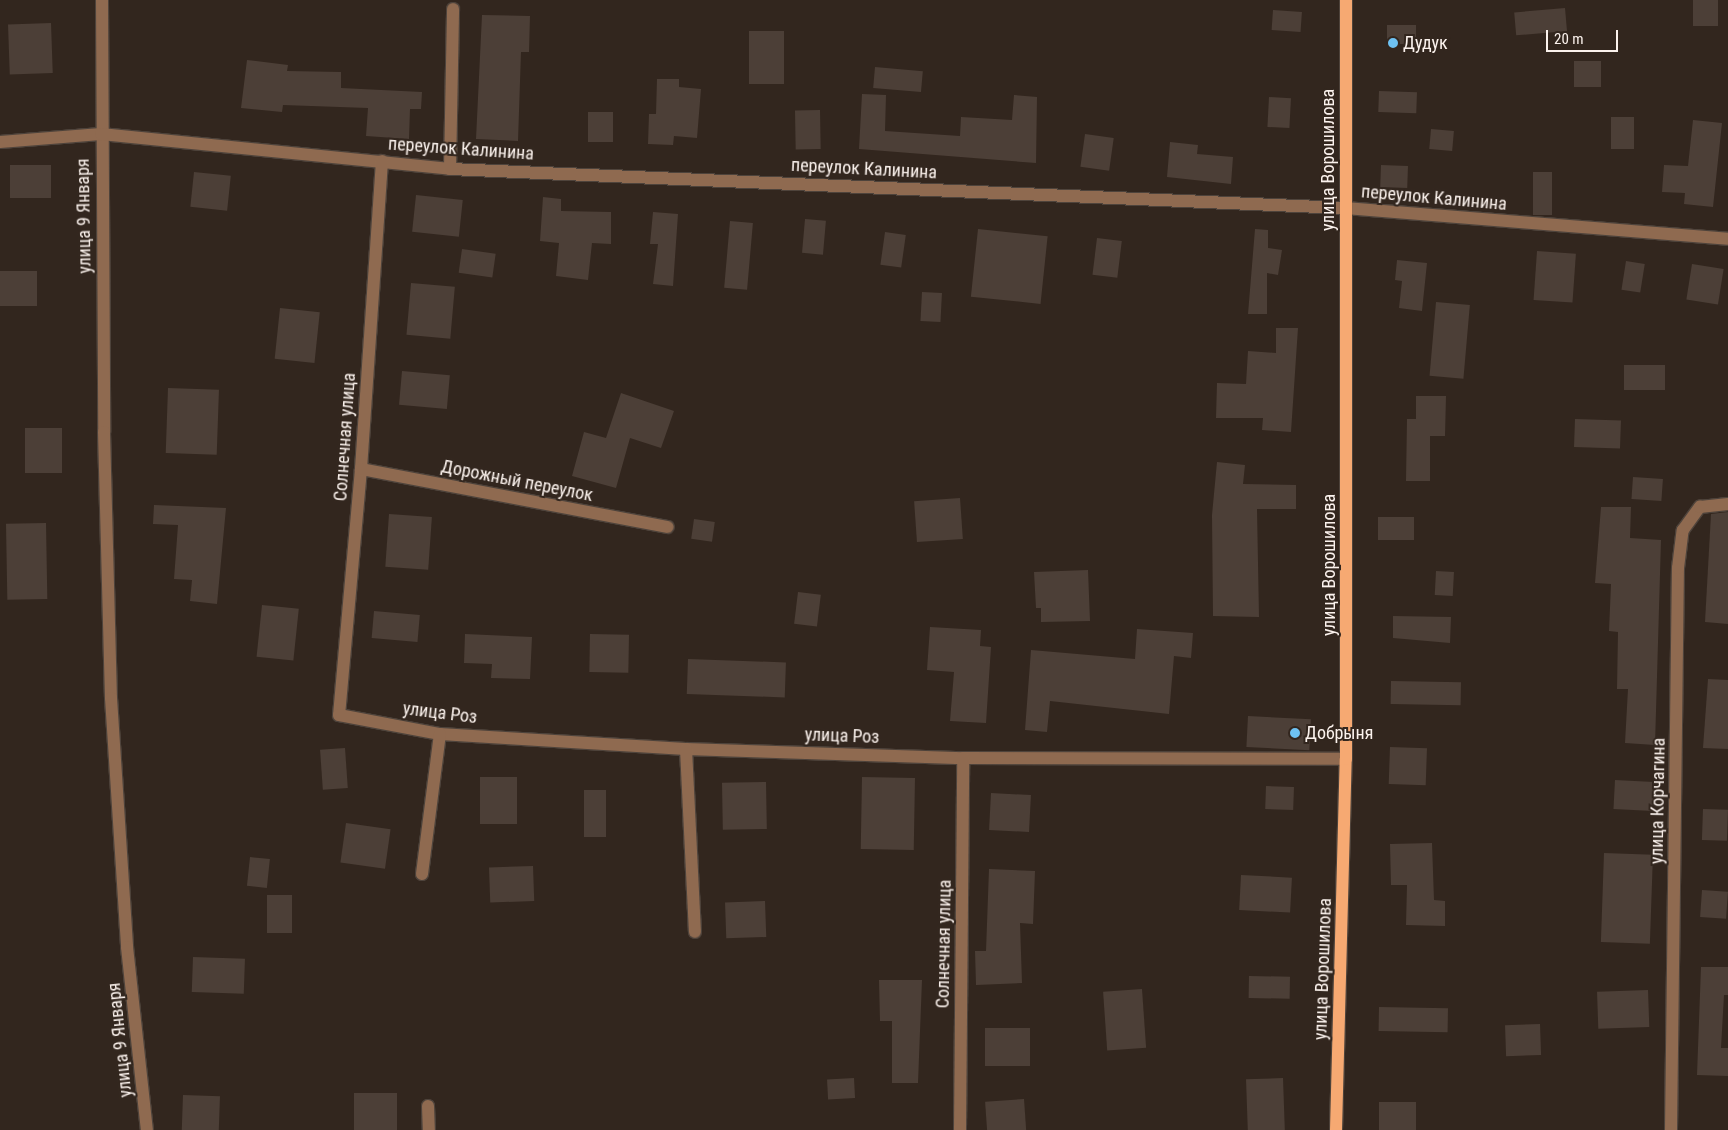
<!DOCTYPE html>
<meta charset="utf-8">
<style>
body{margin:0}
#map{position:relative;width:1728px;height:1130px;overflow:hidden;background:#32261e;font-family:"Roboto Condensed",sans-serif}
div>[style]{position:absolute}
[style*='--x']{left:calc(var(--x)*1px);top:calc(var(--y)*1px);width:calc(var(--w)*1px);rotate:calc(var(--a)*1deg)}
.building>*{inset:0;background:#4c3f37;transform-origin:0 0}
.roads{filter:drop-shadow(1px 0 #4e433b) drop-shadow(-1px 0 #4e433b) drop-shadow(0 1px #4e433b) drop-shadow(0 -1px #4e433b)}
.minor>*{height:12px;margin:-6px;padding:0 6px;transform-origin:6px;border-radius:6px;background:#8f6a50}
.major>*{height:12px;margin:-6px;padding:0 6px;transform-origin:6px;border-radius:6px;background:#f6a972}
.dots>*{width:14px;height:14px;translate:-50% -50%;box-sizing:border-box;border:2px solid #32261e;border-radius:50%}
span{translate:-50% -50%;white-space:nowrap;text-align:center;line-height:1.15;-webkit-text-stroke:4px #32261e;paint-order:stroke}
.poi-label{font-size:18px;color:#fbf2ed}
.left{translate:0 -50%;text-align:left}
.street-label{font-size:18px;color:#fbf2ed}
.scale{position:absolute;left:1546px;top:30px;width:72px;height:22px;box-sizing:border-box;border:2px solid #fbf2ed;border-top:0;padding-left:6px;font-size:15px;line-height:18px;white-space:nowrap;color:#fbf2ed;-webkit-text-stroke:4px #32261e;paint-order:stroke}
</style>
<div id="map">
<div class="building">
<i style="left:1693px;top:0;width:25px;height:26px"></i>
<i style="left:1565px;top:8px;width:23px;height:51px;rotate:85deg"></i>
<i style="left:1273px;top:10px;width:29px;height:20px;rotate:4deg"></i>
<i style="clip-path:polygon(482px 15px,530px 16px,529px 52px,521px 52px,518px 141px,476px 139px)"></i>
<i style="left:51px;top:23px;width:50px;height:43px;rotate:88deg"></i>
<i style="left:1416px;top:25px;width:19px;height:29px;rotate:90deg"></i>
<i style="left:749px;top:31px;width:35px;height:53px"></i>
<i style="clip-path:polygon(247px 60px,288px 65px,287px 71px,341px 72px,341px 88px,422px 92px,421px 109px,410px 109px,409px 139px,366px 136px,368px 108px,283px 105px,282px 112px,241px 108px)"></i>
<i style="left:1601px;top:61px;width:26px;height:27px;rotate:90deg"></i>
<i style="left:875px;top:67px;width:48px;height:21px;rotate:5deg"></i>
<i style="clip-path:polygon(657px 79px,679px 79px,679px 87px,701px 89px,697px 138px,674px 136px,673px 145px,648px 144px,649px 114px,656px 114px)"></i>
<i style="left:1379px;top:91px;width:38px;height:21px;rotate:2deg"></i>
<i style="clip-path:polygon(862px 94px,886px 95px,885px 131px,960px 136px,961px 117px,1012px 120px,1014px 95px,1037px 97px,1036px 163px,859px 149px)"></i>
<i style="left:1269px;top:97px;width:22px;height:30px;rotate:3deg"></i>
<i style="left:820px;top:110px;width:39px;height:25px;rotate:89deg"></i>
<i style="left:588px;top:112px;width:25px;height:30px"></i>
<i style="left:1611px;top:117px;width:23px;height:32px"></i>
<i style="clip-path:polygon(1693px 120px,1722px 123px,1713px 207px,1684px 204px,1685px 193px,1662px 192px,1664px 165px,1688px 166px)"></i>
<i style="left:1431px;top:129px;width:23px;height:20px;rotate:5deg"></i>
<i style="left:1085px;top:134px;width:29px;height:33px;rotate:8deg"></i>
<i style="clip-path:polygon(1170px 142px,1198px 145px,1197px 154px,1233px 157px,1231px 184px,1167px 177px)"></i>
<i style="left:10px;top:165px;width:41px;height:33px"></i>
<i style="left:1381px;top:165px;width:27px;height:22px;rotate:2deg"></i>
<i style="left:194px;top:172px;width:37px;height:35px;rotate:6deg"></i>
<i style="left:1533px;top:172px;width:19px;height:43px"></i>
<i style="left:416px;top:195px;width:47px;height:37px;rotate:6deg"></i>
<i style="clip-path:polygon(543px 197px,561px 199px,561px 211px,611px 212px,611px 244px,592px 243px,588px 280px,556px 276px,559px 243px,540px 241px)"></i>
<i style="clip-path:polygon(653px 212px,678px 214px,673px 286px,653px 284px,658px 244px,650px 244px)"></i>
<i style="left:805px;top:219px;width:21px;height:34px;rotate:5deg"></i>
<i style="left:730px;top:221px;width:23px;height:67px;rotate:5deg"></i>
<i style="left:978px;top:229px;width:70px;height:68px;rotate:6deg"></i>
<i style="clip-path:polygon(1255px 229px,1268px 230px,1268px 248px,1282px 250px,1278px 275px,1267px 273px,1267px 314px,1248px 314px)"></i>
<i style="left:885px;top:232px;width:21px;height:33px;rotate:8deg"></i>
<i style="left:1097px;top:238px;width:25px;height:37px;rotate:7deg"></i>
<i style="left:462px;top:249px;width:34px;height:24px;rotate:8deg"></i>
<i style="left:1537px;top:251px;width:39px;height:49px;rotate:4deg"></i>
<i style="clip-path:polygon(1397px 260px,1427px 263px,1422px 311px,1399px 308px,1402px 281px,1395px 280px)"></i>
<i style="left:1626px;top:261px;width:19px;height:29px;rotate:9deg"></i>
<i style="left:1692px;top:264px;width:32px;height:36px;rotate:9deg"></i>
<i style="left:37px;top:271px;width:35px;height:37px;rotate:90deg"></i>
<i style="left:411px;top:283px;width:44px;height:52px;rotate:5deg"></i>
<i style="left:922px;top:292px;width:20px;height:29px;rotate:3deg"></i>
<i style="left:1436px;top:302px;width:34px;height:74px;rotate:5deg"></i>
<i style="left:280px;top:308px;width:40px;height:51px;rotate:6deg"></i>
<i style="clip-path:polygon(1276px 328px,1298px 328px,1291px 432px,1262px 430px,1263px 418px,1216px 418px,1217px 383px,1246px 384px,1248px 351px,1276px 353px)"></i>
<i style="left:1624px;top:365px;width:41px;height:25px"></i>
<i style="left:402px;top:371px;width:48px;height:34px;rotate:5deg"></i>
<i style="left:168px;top:388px;width:51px;height:65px;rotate:2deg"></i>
<i style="clip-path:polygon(621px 393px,674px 411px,661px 448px,630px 438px,616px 488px,572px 476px,584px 432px,606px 438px)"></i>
<i style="clip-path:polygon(1416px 396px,1446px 396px,1445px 436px,1430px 436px,1430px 481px,1406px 481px,1407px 419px,1416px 419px)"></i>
<i style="left:1575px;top:419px;width:46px;height:28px;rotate:2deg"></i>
<i style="left:25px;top:428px;width:37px;height:45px"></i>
<i style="clip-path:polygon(1217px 462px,1245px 465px,1243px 484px,1296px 485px,1296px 509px,1257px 509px,1259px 617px,1213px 616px,1212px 515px)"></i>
<i style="left:1633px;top:477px;width:30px;height:22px;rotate:4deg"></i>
<i style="left:960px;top:498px;width:41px;height:46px;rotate:86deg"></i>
<i style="clip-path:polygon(154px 505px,226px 508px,217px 604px,190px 601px,192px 580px,174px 579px,178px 525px,153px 524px)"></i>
<i style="clip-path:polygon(1601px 507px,1631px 507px,1630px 538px,1661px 540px,1655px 745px,1625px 743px,1628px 689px,1617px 689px,1618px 632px,1609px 631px,1611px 584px,1595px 583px)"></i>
<i style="clip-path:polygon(1728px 512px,1728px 624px,1705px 622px,1711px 514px)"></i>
<i style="left:389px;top:514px;width:43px;height:53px;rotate:4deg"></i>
<i style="left:1378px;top:517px;width:36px;height:23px"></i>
<i style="left:694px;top:519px;width:21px;height:20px;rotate:8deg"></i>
<i style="left:46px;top:523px;width:76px;height:40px;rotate:89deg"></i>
<i style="clip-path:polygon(1088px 570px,1090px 621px,1041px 622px,1041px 608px,1036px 608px,1034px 572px)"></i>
<i style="left:1436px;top:571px;width:18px;height:24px;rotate:3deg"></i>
<i style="left:798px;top:592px;width:23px;height:32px;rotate:7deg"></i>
<i style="left:262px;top:605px;width:37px;height:52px;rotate:6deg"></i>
<i style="left:374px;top:611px;width:46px;height:27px;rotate:5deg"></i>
<i style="clip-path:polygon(1393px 616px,1451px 617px,1450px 643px,1393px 638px)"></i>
<i style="clip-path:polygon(930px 627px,981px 630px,980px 646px,991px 647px,986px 723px,950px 721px,954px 672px,927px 670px)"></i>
<i style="clip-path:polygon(1137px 629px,1193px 633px,1191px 658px,1174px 656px,1169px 714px,1050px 701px,1047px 732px,1025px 730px,1031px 650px,1135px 659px)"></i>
<i style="clip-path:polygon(465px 634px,532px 637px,530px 679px,491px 678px,492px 664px,464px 663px)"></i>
<i style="left:590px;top:634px;width:39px;height:38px;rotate:1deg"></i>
<i style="left:688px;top:659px;width:98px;height:35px;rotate:2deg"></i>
<i style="clip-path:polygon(1708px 679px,1728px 680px,1728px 749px,1703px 748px)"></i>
<i style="left:1391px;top:681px;width:70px;height:23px;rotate:1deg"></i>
<i style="left:1248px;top:716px;width:63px;height:31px;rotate:3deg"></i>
<i style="left:1390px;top:747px;width:37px;height:37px;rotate:2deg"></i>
<i style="left:345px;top:748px;width:40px;height:25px;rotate:86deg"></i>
<i style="left:480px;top:777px;width:37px;height:47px"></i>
<i style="left:862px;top:777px;width:53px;height:72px;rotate:1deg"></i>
<i style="left:1615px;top:780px;width:39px;height:29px;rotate:3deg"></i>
<i style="left:766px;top:782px;width:47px;height:44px;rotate:89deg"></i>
<i style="left:1266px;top:786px;width:28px;height:23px;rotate:2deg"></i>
<i style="left:584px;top:790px;width:22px;height:47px"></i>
<i style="left:991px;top:793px;width:40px;height:37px;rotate:3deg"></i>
<i style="left:1703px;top:809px;width:25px;height:31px;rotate:2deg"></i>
<i style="left:346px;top:823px;width:45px;height:40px;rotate:8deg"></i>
<i style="clip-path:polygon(1432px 843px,1434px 900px,1445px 901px,1445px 926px,1406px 925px,1407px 885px,1391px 885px,1390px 844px)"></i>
<i style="left:1604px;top:853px;width:49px;height:89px;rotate:2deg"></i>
<i style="left:250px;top:857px;width:20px;height:29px;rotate:6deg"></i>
<i style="left:533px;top:866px;width:35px;height:44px;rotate:88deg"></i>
<i style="clip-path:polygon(989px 869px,1035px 871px,1033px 924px,1020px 923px,1022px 983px,976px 985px,975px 951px,986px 951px)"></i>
<i style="left:1241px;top:875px;width:51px;height:35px;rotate:3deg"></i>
<i style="left:1702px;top:890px;width:26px;height:27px;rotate:4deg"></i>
<i style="left:267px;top:895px;width:25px;height:38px"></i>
<i style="left:765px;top:901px;width:36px;height:40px;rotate:88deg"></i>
<i style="left:193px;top:957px;width:52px;height:35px;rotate:2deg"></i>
<i style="clip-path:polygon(1701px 967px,1728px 967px,1728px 995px,1724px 995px,1721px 1048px,1728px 1048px,1728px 1076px,1697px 1075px)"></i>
<i style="left:1249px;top:976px;width:41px;height:22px;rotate:1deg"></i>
<i style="clip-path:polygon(879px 980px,922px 980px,918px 1083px,892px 1083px,892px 1021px,880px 1021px)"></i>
<i style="left:1142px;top:989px;width:59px;height:39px;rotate:86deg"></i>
<i style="left:1648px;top:990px;width:37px;height:51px;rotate:88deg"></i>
<i style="left:1379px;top:1007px;width:69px;height:24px;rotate:1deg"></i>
<i style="left:1540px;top:1024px;width:31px;height:35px;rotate:88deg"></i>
<i style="left:985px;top:1028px;width:45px;height:38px"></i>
<i style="left:854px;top:1078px;width:20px;height:27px;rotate:87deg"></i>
<i style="left:1283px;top:1078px;width:52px;height:37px;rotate:88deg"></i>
<i style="left:354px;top:1093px;width:43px;height:37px"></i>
<i style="left:183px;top:1095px;width:37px;height:35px;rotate:2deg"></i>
<i style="left:1024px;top:1099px;width:31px;height:39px;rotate:86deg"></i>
<i style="left:1379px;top:1102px;width:37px;height:28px"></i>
</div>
<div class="roads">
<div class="minor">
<i style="--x:102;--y:0;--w:432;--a:89.7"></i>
<i style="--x:104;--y:432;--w:266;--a:88.5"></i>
<i style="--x:111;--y:698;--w:250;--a:86.3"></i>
<i style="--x:127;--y:947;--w:184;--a:83.8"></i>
<i style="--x:0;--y:142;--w:101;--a:-4.5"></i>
<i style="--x:101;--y:134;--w:351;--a:5.7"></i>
<i style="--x:450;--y:169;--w:896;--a:2.5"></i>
<i style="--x:1345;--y:208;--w:384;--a:4.6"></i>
<i style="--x:382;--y:161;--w:309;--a:93.9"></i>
<i style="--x:361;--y:469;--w:247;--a:95.1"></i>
<i style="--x:339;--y:715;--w:103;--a:10.7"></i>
<i style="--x:440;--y:734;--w:246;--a:3.5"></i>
<i style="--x:686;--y:749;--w:277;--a:1.9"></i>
<i style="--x:963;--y:758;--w:383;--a:0.1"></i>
<i style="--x:450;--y:169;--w:160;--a:-88.9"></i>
<i style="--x:361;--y:469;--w:312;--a:10.7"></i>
<i style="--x:686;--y:749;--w:183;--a:87.2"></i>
<i style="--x:422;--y:874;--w:141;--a:-82.7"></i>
<i style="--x:428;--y:1106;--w:24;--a:88"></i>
<i style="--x:960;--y:1130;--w:372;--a:-89.5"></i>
<i style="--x:1671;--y:1130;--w:562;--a:-89.29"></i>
<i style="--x:1678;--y:568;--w:38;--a:-83"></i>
<i style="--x:1683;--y:530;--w:29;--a:-54"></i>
<i style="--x:1700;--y:507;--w:28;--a:-6"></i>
</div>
<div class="major">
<i style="--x:1336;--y:1130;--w:371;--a:-88.5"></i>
<i style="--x:1346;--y:759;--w:759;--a:-90"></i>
</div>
</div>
<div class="dots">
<i style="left:1393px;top:43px;background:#6ec2f3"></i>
<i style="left:1295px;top:733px;background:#6ec2f3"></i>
</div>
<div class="poi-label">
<span class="left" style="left:1403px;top:43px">Дудук</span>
<span class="left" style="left:1305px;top:733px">Добрыня</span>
</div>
<div class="street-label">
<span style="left:461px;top:149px;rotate:4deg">переулок Калинина</span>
<span style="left:1328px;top:160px;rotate:-90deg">улица Ворошилова</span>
<span style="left:864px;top:169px;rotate:3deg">переулок Калинина</span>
<span style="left:1434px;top:198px;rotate:5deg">переулок Калинина</span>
<span style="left:84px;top:216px;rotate:-91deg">улица 9 Января</span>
<span style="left:345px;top:437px;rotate:-86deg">Солнечная улица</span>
<span style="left:517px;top:481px;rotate:11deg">Дорожный переулок</span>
<span style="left:1329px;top:565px;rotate:-90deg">улица Ворошилова</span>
<span style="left:440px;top:713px;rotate:7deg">улица Роз</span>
<span style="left:842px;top:736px;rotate:2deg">улица Роз</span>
<span style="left:1658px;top:801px;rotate:-89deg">улица Корчагина</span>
<span style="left:944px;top:944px;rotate:-89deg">Солнечная улица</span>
<span style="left:1323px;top:969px;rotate:-88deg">улица Ворошилова</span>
<span style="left:120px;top:1040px;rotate:-96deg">улица 9 Января</span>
</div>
<div class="scale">20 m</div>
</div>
